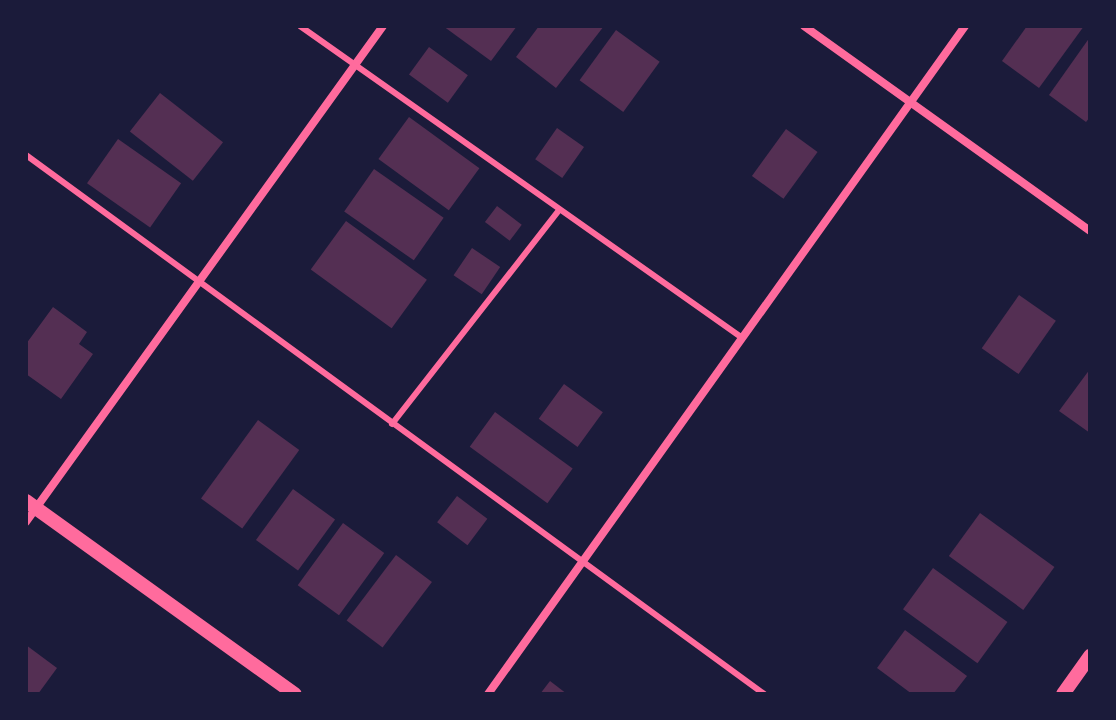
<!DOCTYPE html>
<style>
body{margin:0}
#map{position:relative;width:1116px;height:720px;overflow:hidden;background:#1b1b3a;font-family:"Work Sans",sans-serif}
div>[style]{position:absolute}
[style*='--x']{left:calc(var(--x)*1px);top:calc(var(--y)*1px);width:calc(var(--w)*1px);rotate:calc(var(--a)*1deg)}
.building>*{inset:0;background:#542f53;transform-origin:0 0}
.service>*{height:6px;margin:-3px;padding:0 3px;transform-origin:3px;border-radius:3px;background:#ff6b9d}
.minor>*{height:8px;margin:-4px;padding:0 4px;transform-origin:4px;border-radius:4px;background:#ff6b9d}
.tertiary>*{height:14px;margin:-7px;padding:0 7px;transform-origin:7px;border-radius:7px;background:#ff6b9d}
span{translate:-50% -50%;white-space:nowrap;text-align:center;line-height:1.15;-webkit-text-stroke:7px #1b1b3a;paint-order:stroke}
.frame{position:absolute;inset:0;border:28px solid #1b1b3a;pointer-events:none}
</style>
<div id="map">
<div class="building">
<i style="clip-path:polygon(443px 26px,517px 26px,491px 61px)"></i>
<i style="clip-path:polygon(539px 26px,604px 26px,556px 88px,516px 57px)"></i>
<i style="clip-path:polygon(1027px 26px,1084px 26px,1039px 88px,1002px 61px)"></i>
<i style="left:616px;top:30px;width:54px;height:62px;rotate:36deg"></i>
<i style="clip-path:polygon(1090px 37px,1090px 117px,1086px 122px,1049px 95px)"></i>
<i style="left:429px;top:47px;width:48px;height:34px;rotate:36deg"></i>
<i style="left:160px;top:93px;width:80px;height:49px;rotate:38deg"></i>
<i style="left:409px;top:117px;width:87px;height:52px;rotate:36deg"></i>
<i style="left:557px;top:128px;width:33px;height:38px;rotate:35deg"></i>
<i style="left:786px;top:129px;width:39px;height:58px;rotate:36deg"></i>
<i style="left:118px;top:139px;width:77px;height:54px;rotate:35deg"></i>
<i style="left:374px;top:169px;width:85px;height:52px;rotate:35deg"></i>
<i style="left:497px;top:206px;width:31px;height:20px;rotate:37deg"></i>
<i style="left:346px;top:221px;width:100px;height:60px;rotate:36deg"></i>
<i style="left:472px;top:248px;width:34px;height:33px;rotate:34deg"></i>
<i style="left:1019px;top:295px;width:45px;height:65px;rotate:35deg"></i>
<i style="clip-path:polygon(53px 307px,87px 332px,79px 344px,93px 354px,61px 399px,26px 374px,26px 344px)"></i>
<i style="clip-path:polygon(1090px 369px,1090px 433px,1059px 411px)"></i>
<i style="left:564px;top:384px;width:48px;height:43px;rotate:36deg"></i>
<i style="left:495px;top:412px;width:96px;height:43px;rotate:36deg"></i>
<i style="left:258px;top:420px;width:51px;height:97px;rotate:36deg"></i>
<i style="left:293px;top:489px;width:52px;height:63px;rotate:36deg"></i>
<i style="left:457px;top:496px;width:38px;height:33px;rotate:37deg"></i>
<i style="left:980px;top:513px;width:92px;height:53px;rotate:36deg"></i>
<i style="left:343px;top:523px;width:51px;height:77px;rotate:36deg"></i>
<i style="left:396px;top:555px;width:45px;height:82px;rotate:37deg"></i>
<i style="left:933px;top:568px;width:92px;height:51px;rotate:36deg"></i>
<i style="clip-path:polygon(905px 630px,967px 676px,953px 694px,912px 694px,877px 668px)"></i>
<i style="clip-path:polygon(26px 645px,57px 668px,38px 694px,26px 694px)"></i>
<i style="clip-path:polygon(550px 681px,567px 694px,540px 694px)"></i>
</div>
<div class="service">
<i style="--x:300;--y:26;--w:540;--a:35.19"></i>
<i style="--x:26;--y:155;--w:914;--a:36.14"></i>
<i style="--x:392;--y:424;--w:271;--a:-52"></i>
</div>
<div class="minor">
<i style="--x:804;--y:26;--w:352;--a:35.6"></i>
<i style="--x:26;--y:522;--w:611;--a:-54.26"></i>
<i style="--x:488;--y:694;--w:821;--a:-54.47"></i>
</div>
<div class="tertiary">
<i style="--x:26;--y:501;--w:331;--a:35.7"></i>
<i style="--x:1063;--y:694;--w:47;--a:-54.6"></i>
</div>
<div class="frame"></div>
</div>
